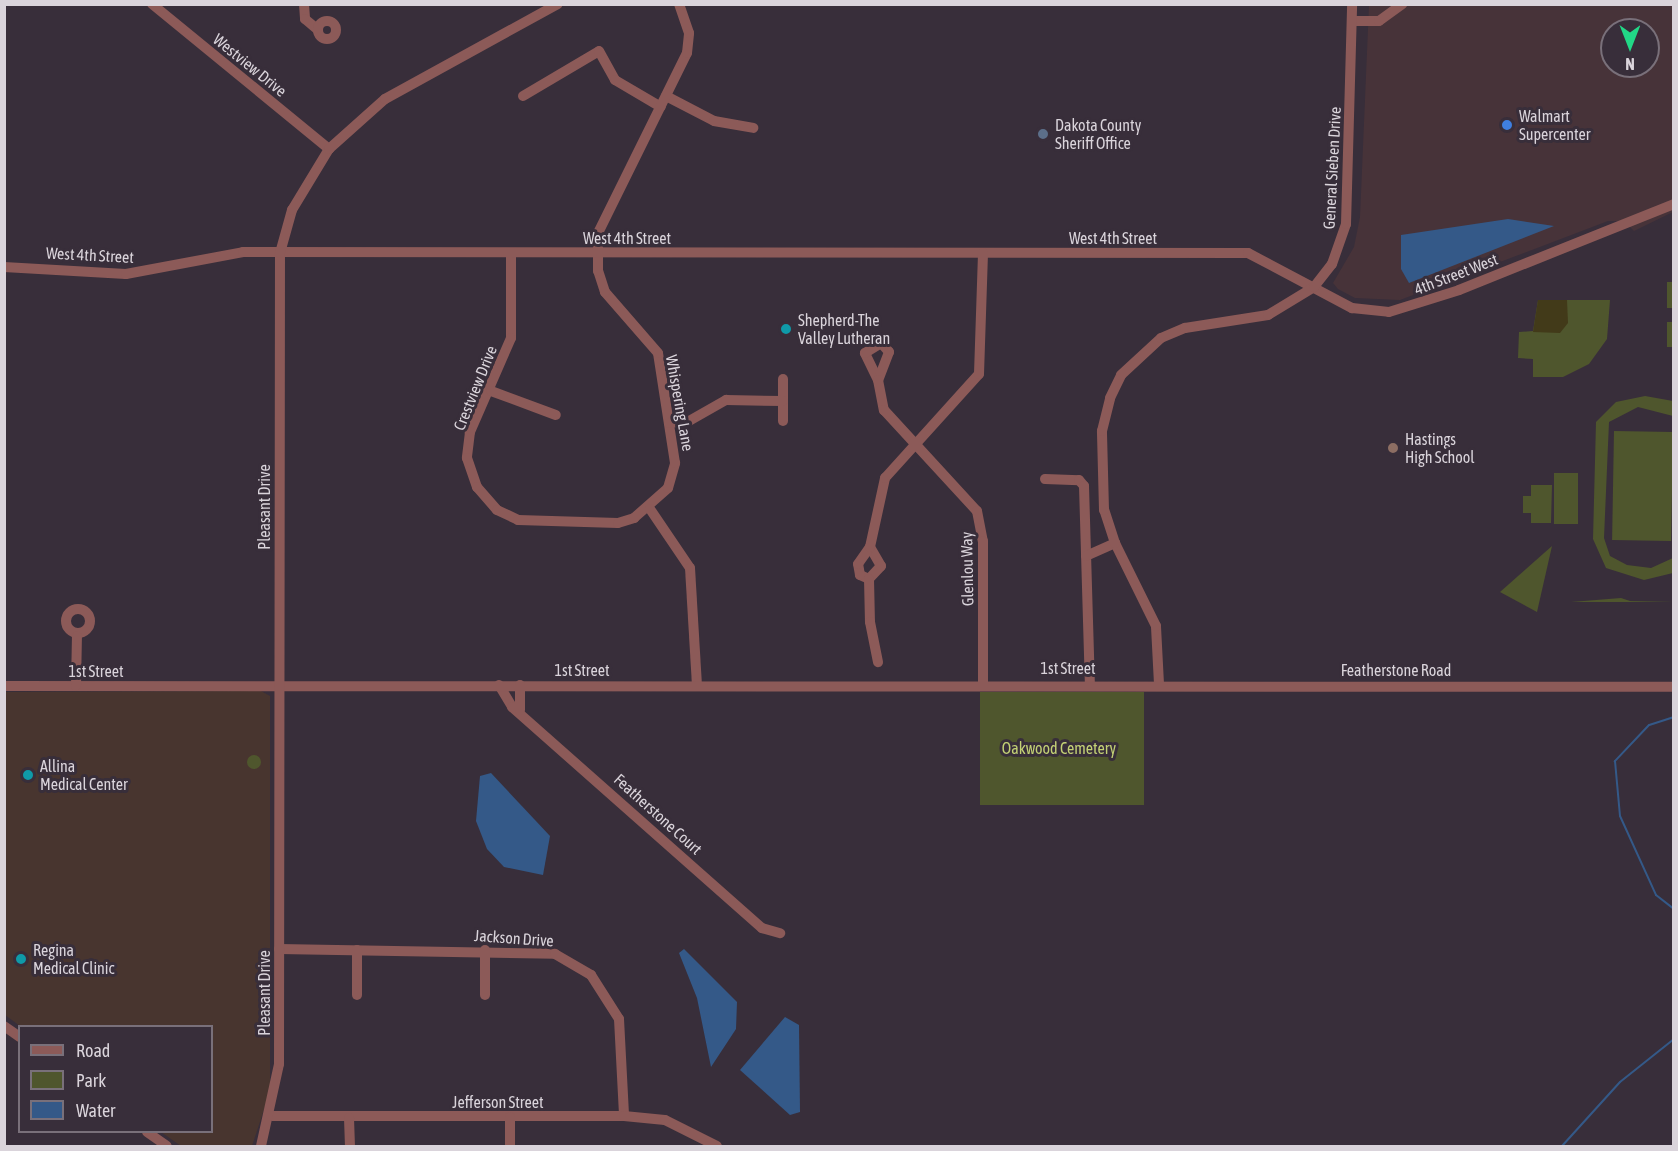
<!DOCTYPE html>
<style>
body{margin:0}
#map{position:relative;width:1678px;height:1151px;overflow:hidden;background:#382e3a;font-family:"Asap Condensed",sans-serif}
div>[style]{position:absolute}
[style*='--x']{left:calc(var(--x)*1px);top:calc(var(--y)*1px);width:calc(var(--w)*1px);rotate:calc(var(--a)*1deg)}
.commercial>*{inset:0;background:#473339}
.medical>*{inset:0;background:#48352f}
.green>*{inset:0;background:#4f562d;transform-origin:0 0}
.round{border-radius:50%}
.sand>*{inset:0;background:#423a19}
.water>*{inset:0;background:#345988}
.stream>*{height:2px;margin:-1px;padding:0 1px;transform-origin:1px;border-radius:1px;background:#345988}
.minor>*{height:10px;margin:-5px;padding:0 5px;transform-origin:5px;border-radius:5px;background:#8c5a58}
.minor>.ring{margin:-5px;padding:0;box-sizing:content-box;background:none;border:10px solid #8c5a58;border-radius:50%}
.dots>*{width:16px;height:16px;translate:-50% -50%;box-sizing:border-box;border:3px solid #382e3a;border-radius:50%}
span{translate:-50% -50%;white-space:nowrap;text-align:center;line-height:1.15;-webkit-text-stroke:6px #382e3a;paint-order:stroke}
.street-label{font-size:16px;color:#dad4db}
.poi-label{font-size:16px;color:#dad4db}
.left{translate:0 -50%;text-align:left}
.park-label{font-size:16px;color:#c3d175}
.frame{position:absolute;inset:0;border:6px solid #dad4db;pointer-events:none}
.legend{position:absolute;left:18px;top:1025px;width:195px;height:108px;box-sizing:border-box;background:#382e3a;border:2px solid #79707a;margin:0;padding:8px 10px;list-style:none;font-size:18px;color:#dad4db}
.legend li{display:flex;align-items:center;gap:12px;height:30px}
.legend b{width:30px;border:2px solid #79707a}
.north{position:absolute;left:1600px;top:18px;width:60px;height:60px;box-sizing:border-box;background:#382e3a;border:2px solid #79707a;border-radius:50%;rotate:180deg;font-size:16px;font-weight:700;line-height:24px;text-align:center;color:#dad4db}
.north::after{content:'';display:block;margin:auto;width:21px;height:27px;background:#22d887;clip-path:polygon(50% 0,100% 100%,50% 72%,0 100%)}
</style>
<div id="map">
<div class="commercial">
<i style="clip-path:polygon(evenodd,1369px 5px,1673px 5px,1673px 212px,1634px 231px,1624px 221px,1608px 221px,1400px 300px,1355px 298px,1338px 289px,1333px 283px,1354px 247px,1360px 217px,1369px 5px,1612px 30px,1648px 30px,1648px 66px,1612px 66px,1612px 30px)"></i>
</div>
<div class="medical">
<i style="clip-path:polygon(261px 691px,270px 696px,270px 1091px,252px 1146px,181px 1146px,161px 1132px,212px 1132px,212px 1026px,20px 1026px,5px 1015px,4px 692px)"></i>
</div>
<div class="green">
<i style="left:1667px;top:282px;width:6px;height:26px"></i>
<i style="clip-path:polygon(1538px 300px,1610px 300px,1607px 339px,1589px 364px,1563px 377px,1533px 377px,1533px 359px,1518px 358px,1519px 332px,1533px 331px)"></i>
<i style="left:1667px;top:322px;width:6px;height:25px"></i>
<i style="clip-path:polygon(1645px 396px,1673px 401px,1673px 416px,1638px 407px,1609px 422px,1604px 538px,1610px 556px,1627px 565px,1651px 568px,1673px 558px,1673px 573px,1644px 580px,1606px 568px,1593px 539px,1596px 422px,1616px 402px)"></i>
<i style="left:1614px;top:431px;width:59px;height:109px;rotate:1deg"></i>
<i style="left:1554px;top:473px;width:24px;height:51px"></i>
<i style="clip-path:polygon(1531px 485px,1552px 485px,1551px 523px,1531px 523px,1531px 513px,1523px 513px,1523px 496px,1531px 496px)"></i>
<i style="clip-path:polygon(1552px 546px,1537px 612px,1500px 592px)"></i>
<i style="clip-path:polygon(1621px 598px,1630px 601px,1673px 602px,1571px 602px)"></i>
<i style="left:980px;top:692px;width:164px;height:113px"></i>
<i class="round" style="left:247px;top:755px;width:14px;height:14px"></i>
</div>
<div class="sand">
<i style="clip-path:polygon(1538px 300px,1567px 300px,1568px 323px,1560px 333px,1533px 332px)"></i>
</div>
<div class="water">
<i style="clip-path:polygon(1508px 219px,1554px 226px,1409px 283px,1401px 269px,1401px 235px)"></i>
<i style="clip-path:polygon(491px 773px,550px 836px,543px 875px,504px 867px,487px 849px,476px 821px,480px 776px)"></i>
<i style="clip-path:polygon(684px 949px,737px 1002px,736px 1029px,711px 1067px,697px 998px,679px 953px)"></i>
<i style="clip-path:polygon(785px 1017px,799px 1025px,800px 1112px,790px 1115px,740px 1070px)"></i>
</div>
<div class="stream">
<i style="--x:1674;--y:717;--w:26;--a:162"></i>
<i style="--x:1649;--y:725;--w:50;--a:133.4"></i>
<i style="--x:1615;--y:761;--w:55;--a:84.8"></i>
<i style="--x:1620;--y:816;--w:87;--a:65.5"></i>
<i style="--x:1656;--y:895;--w:23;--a:38"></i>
<i style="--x:1562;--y:1146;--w:86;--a:-47.8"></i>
<i style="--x:1620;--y:1082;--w:69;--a:-38.5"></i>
</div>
<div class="minor">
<i style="--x:152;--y:4;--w:229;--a:39.3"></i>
<i style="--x:304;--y:4;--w:15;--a:86"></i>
<i style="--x:305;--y:19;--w:17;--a:40"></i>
<i class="ring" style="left:318px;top:21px;width:8px;height:8px"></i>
<i style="--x:1352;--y:21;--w:27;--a:0"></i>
<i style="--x:1379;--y:21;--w:29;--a:-36"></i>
<i style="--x:523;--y:96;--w:88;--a:-30.6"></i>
<i style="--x:599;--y:51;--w:33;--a:61"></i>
<i style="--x:615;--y:80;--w:53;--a:30.4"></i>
<i style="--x:666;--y:96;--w:54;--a:27.5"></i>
<i style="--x:714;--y:121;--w:40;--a:10"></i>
<i style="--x:511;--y:254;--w:84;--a:90"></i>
<i style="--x:511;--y:338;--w:103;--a:113.6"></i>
<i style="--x:470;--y:432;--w:26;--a:97"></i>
<i style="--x:467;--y:458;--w:31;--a:71"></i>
<i style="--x:477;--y:487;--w:30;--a:49"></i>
<i style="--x:497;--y:510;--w:23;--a:25"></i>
<i style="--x:518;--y:520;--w:100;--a:1.7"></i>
<i style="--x:618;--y:523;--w:17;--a:-17"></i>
<i style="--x:634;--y:518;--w:45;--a:-41.4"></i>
<i style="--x:668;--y:488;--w:26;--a:-74"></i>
<i style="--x:675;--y:463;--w:111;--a:-98.8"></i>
<i style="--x:658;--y:353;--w:81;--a:-131"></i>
<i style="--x:605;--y:292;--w:22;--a:-108"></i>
<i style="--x:598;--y:271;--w:38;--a:-90"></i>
<i style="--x:598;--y:233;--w:201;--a:-63.7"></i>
<i style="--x:687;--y:53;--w:20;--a:-84"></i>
<i style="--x:689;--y:33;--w:31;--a:-109"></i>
<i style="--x:4;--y:267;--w:122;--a:3.3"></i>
<i style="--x:126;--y:274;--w:119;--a:-10.6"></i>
<i style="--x:243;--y:252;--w:1005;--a:0.06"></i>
<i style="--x:1248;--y:253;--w:118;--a:27.9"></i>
<i style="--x:1352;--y:308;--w:37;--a:6"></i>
<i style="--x:1389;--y:312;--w:73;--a:-17.4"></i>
<i style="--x:1459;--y:290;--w:232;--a:-21.8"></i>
<i style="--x:878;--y:380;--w:30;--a:-116"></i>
<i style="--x:865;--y:353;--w:19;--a:-32"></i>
<i style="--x:881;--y:343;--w:12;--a:48"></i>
<i style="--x:889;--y:352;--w:30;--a:111"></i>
<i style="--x:878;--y:380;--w:31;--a:79"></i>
<i style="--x:884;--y:410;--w:137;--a:47.4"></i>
<i style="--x:977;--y:511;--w:31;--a:79"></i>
<i style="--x:983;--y:541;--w:142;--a:90"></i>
<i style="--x:491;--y:391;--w:69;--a:20.3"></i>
<i style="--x:783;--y:421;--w:42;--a:-90"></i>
<i style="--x:669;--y:423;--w:20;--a:-6"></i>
<i style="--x:689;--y:421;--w:43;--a:-29.6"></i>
<i style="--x:726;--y:400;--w:57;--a:1"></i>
<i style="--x:1045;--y:479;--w:34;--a:2"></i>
<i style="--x:1079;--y:480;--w:8;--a:50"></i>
<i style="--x:1084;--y:486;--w:198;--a:88.3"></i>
<i style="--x:650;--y:509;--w:71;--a:55.9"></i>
<i style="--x:690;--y:568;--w:117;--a:86.6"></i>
<i style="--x:870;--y:547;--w:22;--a:60"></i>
<i style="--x:881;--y:566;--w:18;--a:133"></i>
<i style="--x:869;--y:579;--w:10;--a:-156"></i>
<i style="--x:860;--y:575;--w:11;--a:-100"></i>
<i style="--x:858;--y:564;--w:21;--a:-55"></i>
<i style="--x:870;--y:547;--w:71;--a:-77.7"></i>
<i style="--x:885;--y:478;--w:140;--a:-47.9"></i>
<i style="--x:979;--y:374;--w:121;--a:-88.1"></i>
<i style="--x:1086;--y:556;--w:32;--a:-24"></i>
<i style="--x:869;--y:579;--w:43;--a:88.7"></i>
<i style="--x:870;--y:622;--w:41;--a:78.7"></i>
<i class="ring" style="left:66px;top:609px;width:14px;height:14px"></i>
<i style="--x:1159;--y:684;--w:58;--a:-93"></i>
<i style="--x:1156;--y:626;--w:93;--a:-116.3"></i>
<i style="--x:1115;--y:543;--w:35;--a:-108"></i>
<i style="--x:1104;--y:510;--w:79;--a:-91.5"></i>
<i style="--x:1102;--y:431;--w:34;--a:-76"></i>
<i style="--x:1110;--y:398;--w:25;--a:-64"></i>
<i style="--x:1121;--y:375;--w:54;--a:-42.8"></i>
<i style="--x:1161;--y:338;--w:26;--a:-23"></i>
<i style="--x:1185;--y:328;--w:84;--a:-8.9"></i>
<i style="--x:1268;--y:315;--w:54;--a:-31.3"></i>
<i style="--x:1314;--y:287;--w:29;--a:-52"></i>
<i style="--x:1332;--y:264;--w:42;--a:-70.7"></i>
<i style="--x:1346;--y:224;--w:220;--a:-88.4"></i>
<i style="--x:499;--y:685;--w:26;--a:59"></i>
<i style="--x:512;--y:707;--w:334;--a:41.5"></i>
<i style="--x:762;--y:928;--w:19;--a:16"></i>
<i style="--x:4;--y:686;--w:1670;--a:0.03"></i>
<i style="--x:76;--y:686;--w:50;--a:-88.9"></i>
<i style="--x:520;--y:710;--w:25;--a:-90"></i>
<i style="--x:279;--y:949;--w:276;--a:1"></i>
<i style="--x:555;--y:954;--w:42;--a:30.3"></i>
<i style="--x:591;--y:975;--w:52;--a:57.5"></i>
<i style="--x:619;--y:1019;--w:97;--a:87"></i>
<i style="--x:357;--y:950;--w:45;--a:90"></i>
<i style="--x:485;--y:950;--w:45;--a:90"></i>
<i style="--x:4;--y:1026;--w:19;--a:35"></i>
<i style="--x:272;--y:1116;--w:352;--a:0"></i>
<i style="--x:624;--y:1116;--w:41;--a:5.6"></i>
<i style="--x:665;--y:1120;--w:58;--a:26.6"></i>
<i style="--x:510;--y:1117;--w:29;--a:90"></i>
<i style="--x:349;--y:1118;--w:28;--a:88"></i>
<i style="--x:147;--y:1132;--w:24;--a:35"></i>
<i style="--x:261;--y:1146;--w:84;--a:-77.6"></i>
<i style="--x:279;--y:1064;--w:811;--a:-89.93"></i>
<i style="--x:280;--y:253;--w:45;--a:-74.4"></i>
<i style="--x:292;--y:210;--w:71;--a:-58.8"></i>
<i style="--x:329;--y:149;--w:75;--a:-41.8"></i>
<i style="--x:385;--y:99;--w:197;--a:-28.8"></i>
</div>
<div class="dots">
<i style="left:1507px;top:125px;background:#3f7fe0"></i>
<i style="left:1043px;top:134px;background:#5c6f8a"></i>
<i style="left:786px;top:329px;background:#0f9aa8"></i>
<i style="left:1393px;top:448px;background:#8d6e63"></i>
<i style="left:28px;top:775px;background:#0f9aa8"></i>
<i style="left:21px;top:959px;background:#0f9aa8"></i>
</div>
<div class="street-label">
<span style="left:250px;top:65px;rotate:39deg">Westview Drive</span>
<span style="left:1332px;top:168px;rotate:-87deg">General Sieben Drive</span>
<span style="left:627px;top:238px">West 4th Street</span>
<span style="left:1113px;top:238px">West 4th Street</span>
<span style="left:90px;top:255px;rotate:3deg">West 4th Street</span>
<span style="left:1456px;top:274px;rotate:-21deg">4th Street West</span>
<span style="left:475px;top:388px;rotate:-68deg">Crestview Drive</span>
<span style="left:680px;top:403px;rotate:80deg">Whispering Lane</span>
<span style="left:264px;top:507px;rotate:-90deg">Pleasant Drive</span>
<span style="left:967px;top:569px;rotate:-91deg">Glenlou Way</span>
<span style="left:1068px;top:668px">1st Street</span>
<span style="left:582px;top:670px">1st Street</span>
<span style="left:1396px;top:670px">Featherstone Road</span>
<span style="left:96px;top:671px">1st Street</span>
<span style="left:658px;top:814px;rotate:42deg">Featherstone Court</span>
<span style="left:514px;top:938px;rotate:4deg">Jackson Drive</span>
<span style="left:264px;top:993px;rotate:-90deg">Pleasant Drive</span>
<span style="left:498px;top:1102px">Jefferson Street</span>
</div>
<div class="poi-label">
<span class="left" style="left:1519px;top:125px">Walmart<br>Supercenter</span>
<span class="left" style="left:1055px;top:134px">Dakota County<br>Sheriff Office</span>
<span class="left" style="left:798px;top:329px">Shepherd-The<br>Valley Lutheran</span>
<span class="left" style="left:1405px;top:448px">Hastings<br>High School</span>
<span class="left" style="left:40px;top:775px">Allina<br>Medical Center</span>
<span class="left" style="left:33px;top:959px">Regina<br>Medical Clinic</span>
</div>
<div class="park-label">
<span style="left:1059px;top:748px">Oakwood Cemetery</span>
</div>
<div class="frame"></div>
<ul class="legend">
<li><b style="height:8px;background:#8c5a58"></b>Road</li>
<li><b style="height:16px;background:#4f562d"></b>Park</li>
<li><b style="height:16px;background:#345988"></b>Water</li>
</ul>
<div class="north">N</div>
</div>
